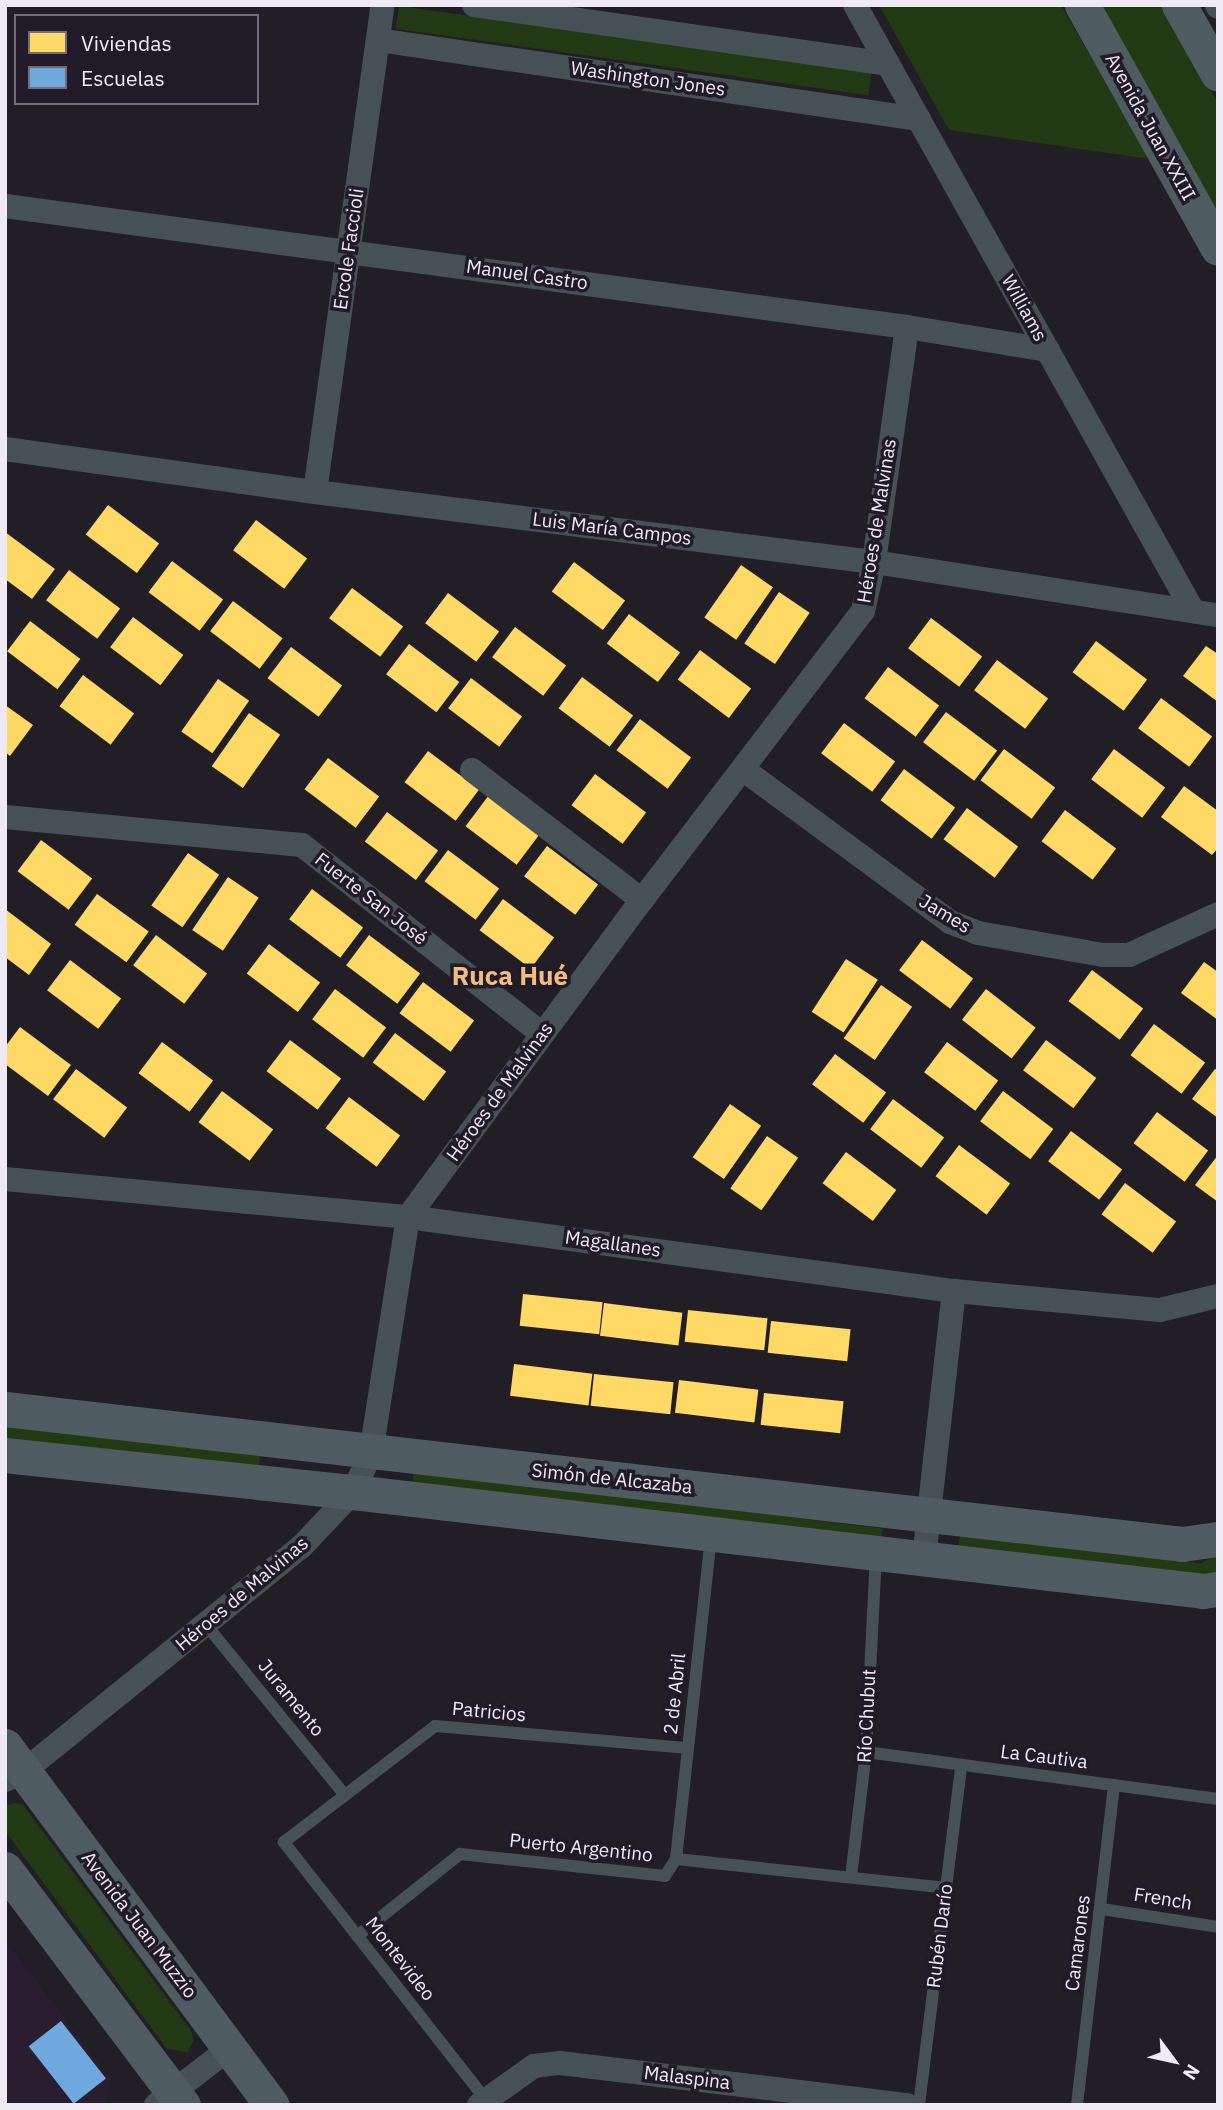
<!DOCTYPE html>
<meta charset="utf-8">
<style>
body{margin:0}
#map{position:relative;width:1223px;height:2110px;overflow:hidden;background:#211e26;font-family:"IBM Plex Sans",sans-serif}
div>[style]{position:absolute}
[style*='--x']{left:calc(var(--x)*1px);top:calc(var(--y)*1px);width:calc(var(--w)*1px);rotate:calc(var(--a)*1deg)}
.built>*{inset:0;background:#281e30}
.green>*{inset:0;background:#223a13;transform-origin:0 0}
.homes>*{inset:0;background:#ffd966;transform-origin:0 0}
.schools>*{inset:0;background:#6fa8dc;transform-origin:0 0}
.lane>*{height:12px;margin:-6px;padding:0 6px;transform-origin:6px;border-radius:6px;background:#465155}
.street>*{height:24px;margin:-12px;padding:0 12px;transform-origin:12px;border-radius:12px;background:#465155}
.secondary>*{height:35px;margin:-17.5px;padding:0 17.5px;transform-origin:17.5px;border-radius:17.5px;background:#4e5c62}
span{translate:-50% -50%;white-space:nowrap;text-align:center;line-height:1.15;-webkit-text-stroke:7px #211a29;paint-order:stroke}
.street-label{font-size:19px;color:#efeaf4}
.district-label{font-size:26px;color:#f1bd7e;font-weight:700}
.frame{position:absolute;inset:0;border:7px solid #efeaf4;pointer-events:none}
.legend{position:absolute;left:14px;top:14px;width:245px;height:91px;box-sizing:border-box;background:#211a29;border:2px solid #736d7a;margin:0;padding:9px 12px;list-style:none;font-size:21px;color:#efeaf4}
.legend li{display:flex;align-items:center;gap:14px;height:35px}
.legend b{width:35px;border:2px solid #736d7a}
.north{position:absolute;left:1139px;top:2026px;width:70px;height:70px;-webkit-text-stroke:5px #211a29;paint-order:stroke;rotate:123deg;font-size:19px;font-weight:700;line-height:28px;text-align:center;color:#efeaf4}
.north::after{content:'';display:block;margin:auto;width:24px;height:32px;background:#efeaf4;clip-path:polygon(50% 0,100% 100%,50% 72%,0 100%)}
</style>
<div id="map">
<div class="built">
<i style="clip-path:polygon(5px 1940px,111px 2079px,107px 2100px,102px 2105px,5px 2105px)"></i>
</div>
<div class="green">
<i style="clip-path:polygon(879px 5px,1061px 5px,1150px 159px,949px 130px)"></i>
<i style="clip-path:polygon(1099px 5px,1163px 5px,1218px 103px,1218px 220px)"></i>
<i style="left:399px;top:6px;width:477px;height:23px;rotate:8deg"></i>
<i style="left:5px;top:1425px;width:257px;height:13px;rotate:7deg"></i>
<i style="left:414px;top:1471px;width:472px;height:13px;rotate:7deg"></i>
<i style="clip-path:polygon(960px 1535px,1201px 1563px,1218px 1556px,1218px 1573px,1209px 1578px,958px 1548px)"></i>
<i style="clip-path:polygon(16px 1803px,23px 1805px,192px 2032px,193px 2041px,188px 2052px,167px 2049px,5px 1831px,5px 1805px)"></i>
</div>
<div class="homes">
<i style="left:108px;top:505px;width:64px;height:37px;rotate:37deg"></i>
<i style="left:256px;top:520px;width:64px;height:38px;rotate:37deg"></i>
<i style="clip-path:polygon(5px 532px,55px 569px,32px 599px,5px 579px)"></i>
<i style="left:172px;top:561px;width:64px;height:39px;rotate:37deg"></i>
<i style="left:574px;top:562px;width:64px;height:37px;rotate:37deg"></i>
<i style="left:741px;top:565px;width:39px;height:64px;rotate:35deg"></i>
<i style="left:69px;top:570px;width:64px;height:38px;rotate:37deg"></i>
<i style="left:352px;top:588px;width:64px;height:38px;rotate:37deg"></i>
<i style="left:779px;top:592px;width:37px;height:62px;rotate:34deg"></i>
<i style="left:448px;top:593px;width:64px;height:38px;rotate:37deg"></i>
<i style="left:233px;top:601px;width:62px;height:38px;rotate:37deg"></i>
<i style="left:629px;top:614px;width:64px;height:37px;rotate:37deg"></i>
<i style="left:133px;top:617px;width:63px;height:38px;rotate:37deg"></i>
<i style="left:931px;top:618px;width:64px;height:38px;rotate:37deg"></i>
<i style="left:30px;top:621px;width:63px;height:38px;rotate:37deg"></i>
<i style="left:515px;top:627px;width:64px;height:38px;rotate:37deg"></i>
<i style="left:1096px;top:641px;width:64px;height:39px;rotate:37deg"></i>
<i style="left:409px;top:644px;width:63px;height:38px;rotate:37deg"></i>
<i style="clip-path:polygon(1206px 646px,1218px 654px,1218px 702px,1183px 676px)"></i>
<i style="left:291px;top:647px;width:64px;height:39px;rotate:37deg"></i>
<i style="left:700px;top:650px;width:64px;height:37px;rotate:37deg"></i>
<i style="left:997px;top:660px;width:64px;height:38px;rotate:37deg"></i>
<i style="left:888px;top:667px;width:64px;height:39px;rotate:37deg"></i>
<i style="left:83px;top:675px;width:64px;height:39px;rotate:37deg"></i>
<i style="left:582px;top:677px;width:64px;height:39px;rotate:37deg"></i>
<i style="left:471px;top:678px;width:64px;height:38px;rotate:37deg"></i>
<i style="left:218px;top:679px;width:38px;height:64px;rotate:35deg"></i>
<i style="left:1161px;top:698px;width:64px;height:38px;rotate:37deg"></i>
<i style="clip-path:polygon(5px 705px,33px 725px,10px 756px,5px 752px)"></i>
<i style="left:946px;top:712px;width:64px;height:38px;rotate:37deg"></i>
<i style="left:249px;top:713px;width:38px;height:65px;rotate:35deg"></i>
<i style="left:640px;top:719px;width:64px;height:39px;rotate:37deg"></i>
<i style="left:844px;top:723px;width:64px;height:38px;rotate:37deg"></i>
<i style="left:1004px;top:749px;width:64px;height:39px;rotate:37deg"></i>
<i style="left:1114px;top:749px;width:64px;height:38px;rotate:37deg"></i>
<i style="left:428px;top:751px;width:64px;height:39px;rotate:37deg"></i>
<i style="left:328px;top:758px;width:64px;height:39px;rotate:37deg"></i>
<i style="left:904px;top:769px;width:64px;height:39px;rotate:37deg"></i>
<i style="left:595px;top:774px;width:64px;height:39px;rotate:37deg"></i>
<i style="clip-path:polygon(1184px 786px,1218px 811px,1218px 848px,1212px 855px,1161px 817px)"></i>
<i style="left:489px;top:795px;width:64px;height:39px;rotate:37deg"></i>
<i style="left:967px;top:808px;width:64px;height:39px;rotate:37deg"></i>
<i style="left:1065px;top:810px;width:64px;height:39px;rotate:37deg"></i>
<i style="left:387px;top:812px;width:64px;height:37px;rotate:37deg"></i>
<i style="left:41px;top:840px;width:64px;height:39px;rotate:37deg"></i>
<i style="left:547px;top:846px;width:64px;height:38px;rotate:37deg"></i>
<i style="left:448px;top:850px;width:64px;height:39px;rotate:37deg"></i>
<i style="left:188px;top:853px;width:38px;height:64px;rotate:35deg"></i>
<i style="left:228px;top:877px;width:37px;height:64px;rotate:34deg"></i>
<i style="left:312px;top:889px;width:64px;height:38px;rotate:37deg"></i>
<i style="left:97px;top:894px;width:64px;height:38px;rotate:36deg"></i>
<i style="left:503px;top:899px;width:64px;height:39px;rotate:37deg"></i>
<i style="clip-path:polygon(5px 909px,51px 944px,29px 975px,5px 957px)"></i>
<i style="left:156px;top:935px;width:64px;height:38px;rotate:37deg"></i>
<i style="left:369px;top:935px;width:64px;height:38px;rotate:37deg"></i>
<i style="left:922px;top:940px;width:64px;height:38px;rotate:37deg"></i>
<i style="left:269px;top:944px;width:64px;height:37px;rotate:37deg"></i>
<i style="left:846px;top:959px;width:38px;height:63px;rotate:33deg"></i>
<i style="left:70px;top:960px;width:64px;height:38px;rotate:37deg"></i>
<i style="clip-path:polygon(1204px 962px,1218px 972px,1218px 1020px,1181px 993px)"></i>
<i style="left:1092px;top:970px;width:64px;height:39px;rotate:37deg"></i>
<i style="left:423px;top:982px;width:64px;height:39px;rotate:37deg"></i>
<i style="left:881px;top:985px;width:38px;height:65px;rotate:35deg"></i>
<i style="left:335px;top:989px;width:64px;height:38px;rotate:37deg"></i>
<i style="left:986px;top:989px;width:63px;height:39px;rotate:38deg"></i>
<i style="left:1154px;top:1024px;width:64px;height:39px;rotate:37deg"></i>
<i style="clip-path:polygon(20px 1027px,71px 1065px,48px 1096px,5px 1064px,5px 1047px)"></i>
<i style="left:395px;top:1033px;width:64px;height:37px;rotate:37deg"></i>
<i style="left:290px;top:1040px;width:64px;height:39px;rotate:37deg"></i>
<i style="left:1046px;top:1040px;width:63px;height:38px;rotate:37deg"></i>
<i style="left:162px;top:1042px;width:64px;height:39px;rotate:37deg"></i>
<i style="left:947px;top:1042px;width:64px;height:38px;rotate:37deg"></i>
<i style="left:835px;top:1054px;width:64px;height:38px;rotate:37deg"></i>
<i style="left:76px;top:1069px;width:64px;height:38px;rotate:37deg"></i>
<i style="clip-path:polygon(1215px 1069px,1218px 1070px,1218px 1118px,1192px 1099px)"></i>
<i style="left:222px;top:1091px;width:64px;height:39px;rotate:37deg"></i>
<i style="left:1003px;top:1091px;width:63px;height:38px;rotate:37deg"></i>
<i style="left:349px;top:1097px;width:64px;height:39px;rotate:37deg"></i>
<i style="left:893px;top:1099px;width:64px;height:38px;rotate:37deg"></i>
<i style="left:730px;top:1104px;width:38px;height:65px;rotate:35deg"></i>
<i style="left:1157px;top:1112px;width:64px;height:39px;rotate:37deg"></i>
<i style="left:1071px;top:1131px;width:64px;height:38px;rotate:37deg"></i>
<i style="left:767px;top:1136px;width:38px;height:64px;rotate:35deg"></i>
<i style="left:959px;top:1145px;width:64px;height:39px;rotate:37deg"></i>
<i style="left:846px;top:1152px;width:63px;height:39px;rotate:37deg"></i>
<i style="clip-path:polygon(1218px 1155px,1218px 1202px,1195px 1185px)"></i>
<i style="left:1125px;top:1183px;width:64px;height:39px;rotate:37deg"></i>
<i style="left:523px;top:1294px;width:80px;height:32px;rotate:6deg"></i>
<i style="left:604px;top:1303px;width:79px;height:33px;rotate:7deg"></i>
<i style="left:688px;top:1310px;width:80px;height:32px;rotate:6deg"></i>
<i style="left:771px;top:1321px;width:80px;height:32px;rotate:6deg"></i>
<i style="left:514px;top:1364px;width:79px;height:32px;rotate:7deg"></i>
<i style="left:594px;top:1374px;width:80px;height:32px;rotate:6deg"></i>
<i style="left:679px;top:1380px;width:80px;height:33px;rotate:7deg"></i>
<i style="left:764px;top:1393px;width:80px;height:32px;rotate:6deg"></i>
</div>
<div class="schools">
<i style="left:61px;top:2021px;width:73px;height:41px;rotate:52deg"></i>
</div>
<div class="lane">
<i style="--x:207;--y:1626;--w:218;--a:50.8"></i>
<i style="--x:866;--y:1752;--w:355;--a:7.6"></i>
<i style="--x:676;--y:1859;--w:325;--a:-83.8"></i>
<i style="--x:851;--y:1877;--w:126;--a:-83.2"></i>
<i style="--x:866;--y:1752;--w:198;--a:-87.1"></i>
<i style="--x:1102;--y:1909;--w:117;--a:8.8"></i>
<i style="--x:357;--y:1936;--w:132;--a:-38.5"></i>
<i style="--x:460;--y:1854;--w:206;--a:6.1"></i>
<i style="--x:665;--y:1876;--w:20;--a:-57"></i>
<i style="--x:676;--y:1859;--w:272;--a:6.1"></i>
<i style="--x:486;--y:2100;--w:328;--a:-128.1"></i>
<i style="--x:284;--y:1842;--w:190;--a:-37.5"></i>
<i style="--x:435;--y:1726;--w:254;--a:5"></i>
<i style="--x:919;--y:2105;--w:341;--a:-82.9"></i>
<i style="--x:1077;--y:2105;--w:322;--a:-83.4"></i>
</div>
<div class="street">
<i style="--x:474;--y:5;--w:418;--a:8.1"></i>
<i style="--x:855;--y:5;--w:694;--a:60.85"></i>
<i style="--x:1217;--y:5;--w:2;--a:63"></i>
<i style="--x:378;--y:40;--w:547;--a:8.31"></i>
<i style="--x:5;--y:206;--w:910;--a:7.64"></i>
<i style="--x:907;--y:327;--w:143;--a:9.3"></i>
<i style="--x:5;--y:449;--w:313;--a:7.9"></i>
<i style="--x:315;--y:492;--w:563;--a:7.14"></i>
<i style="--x:874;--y:562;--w:348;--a:8.8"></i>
<i style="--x:315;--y:492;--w:492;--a:-82.1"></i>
<i style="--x:472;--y:770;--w:214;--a:37.4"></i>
<i style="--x:744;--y:770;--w:256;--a:36.4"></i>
<i style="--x:950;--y:922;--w:30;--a:21"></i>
<i style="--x:978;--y:933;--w:127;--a:10"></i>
<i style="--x:1103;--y:955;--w:26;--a:0"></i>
<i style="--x:1129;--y:955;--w:98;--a:-24.7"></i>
<i style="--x:5;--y:817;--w:298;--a:5.4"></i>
<i style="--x:302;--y:845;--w:305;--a:38.2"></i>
<i style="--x:5;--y:1179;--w:405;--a:5.4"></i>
<i style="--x:408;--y:1217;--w:551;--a:7.72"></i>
<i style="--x:954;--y:1291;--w:207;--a:5.3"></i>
<i style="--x:1160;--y:1310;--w:60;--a:-13.6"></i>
<i style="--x:924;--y:1558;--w:269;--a:-83.6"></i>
<i style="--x:5;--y:1780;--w:21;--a:-25"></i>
<i style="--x:24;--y:1771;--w:356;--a:-39"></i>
<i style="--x:301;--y:1547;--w:76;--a:-46.6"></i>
<i style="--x:353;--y:1492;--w:43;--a:-65.2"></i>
<i style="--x:371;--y:1453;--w:239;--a:-81.1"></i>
<i style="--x:408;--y:1217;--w:394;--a:-53.6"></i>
<i style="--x:642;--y:900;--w:364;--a:-52.6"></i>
<i style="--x:863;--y:611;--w:50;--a:-77.3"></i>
<i style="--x:874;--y:562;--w:237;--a:-82"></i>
<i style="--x:156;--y:2105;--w:95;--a:-37.7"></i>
<i style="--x:479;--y:2105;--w:67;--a:-35.3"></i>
<i style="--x:534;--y:2066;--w:26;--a:-7"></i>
<i style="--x:560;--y:2063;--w:350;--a:6.9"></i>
</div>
<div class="secondary">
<i style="--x:1082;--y:5;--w:278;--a:60.8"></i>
<i style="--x:1179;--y:5;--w:79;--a:60.5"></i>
<i style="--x:5;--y:1409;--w:1185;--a:6.54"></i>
<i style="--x:1182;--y:1544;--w:36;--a:-8"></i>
<i style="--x:5;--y:1455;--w:350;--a:6.1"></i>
<i style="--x:353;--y:1492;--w:856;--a:6.64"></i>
<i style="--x:1203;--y:1591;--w:15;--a:-8"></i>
<i style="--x:5;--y:1746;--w:447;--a:53.4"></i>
<i style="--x:5;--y:1869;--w:296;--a:53"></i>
</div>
<div class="street-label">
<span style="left:648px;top:79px;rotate:8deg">Washington Jones</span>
<span style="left:1150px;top:127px;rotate:61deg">Avenida Juan XXIII</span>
<span style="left:349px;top:249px;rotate:-82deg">Ercole Faccioli</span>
<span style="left:527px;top:275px;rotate:8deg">Manuel Castro</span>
<span style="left:1024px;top:308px;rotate:61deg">Williams</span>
<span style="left:877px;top:521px;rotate:-81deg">Héroes de Malvinas</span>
<span style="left:612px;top:529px;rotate:7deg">Luis María Campos</span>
<span style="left:371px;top:899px;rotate:38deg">Fuerte San José</span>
<span style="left:945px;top:914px;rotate:31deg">James</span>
<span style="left:500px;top:1092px;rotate:-54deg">Héroes de Malvinas</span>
<span style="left:613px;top:1244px;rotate:8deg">Magallanes</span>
<span style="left:612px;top:1479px;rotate:6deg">Simón de Alcazaba</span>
<span style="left:242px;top:1594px;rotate:-40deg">Héroes de Malvinas</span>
<span style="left:675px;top:1694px;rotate:-84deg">2 de Abril</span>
<span style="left:291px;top:1698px;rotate:51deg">Juramento</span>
<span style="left:489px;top:1712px;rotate:5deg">Patricios</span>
<span style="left:867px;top:1716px;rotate:-87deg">Río Chubut</span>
<span style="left:1044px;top:1757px;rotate:7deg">La Cautiva</span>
<span style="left:581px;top:1848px;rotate:6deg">Puerto Argentino</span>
<span style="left:1163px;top:1899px;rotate:9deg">French</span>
<span style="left:139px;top:1925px;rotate:53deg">Avenida Juan Muzzio</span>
<span style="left:940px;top:1936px;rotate:-83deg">Rubén Darío</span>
<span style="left:1078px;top:1943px;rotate:-83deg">Camarones</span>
<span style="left:400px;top:1959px;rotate:52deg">Montevideo</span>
<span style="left:687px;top:2078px;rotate:7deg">Malaspina</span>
</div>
<div class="district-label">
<span style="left:510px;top:976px">Ruca Hué</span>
</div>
<div class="frame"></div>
<ul class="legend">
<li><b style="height:19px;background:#ffd966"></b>Viviendas</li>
<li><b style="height:19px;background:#6fa8dc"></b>Escuelas</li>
</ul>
<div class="north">N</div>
</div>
